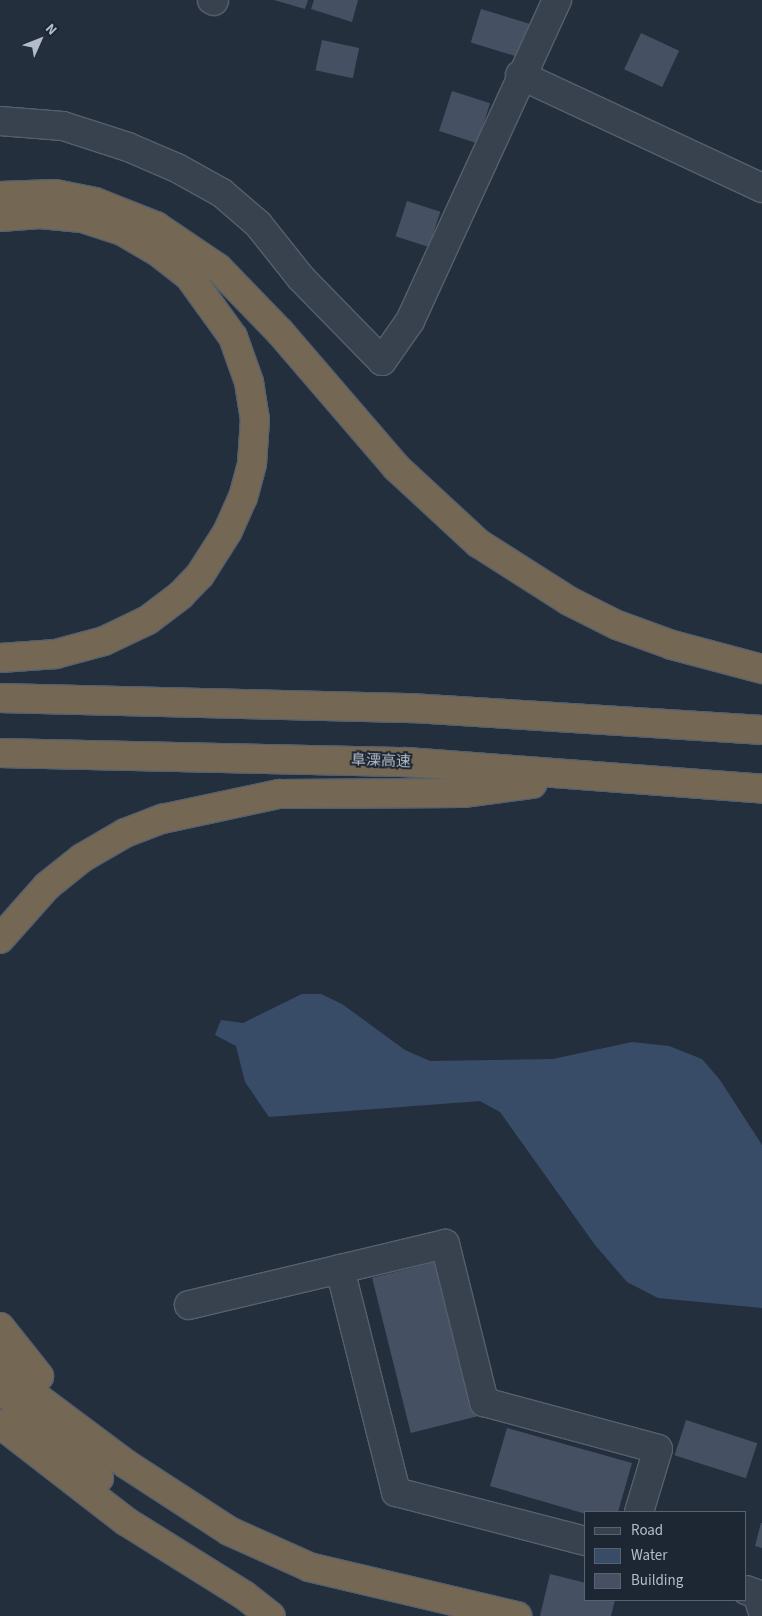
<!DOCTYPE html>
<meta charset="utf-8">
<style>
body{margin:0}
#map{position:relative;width:762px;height:1616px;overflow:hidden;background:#242f3e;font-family:"Source Sans 3","Noto Sans SC",sans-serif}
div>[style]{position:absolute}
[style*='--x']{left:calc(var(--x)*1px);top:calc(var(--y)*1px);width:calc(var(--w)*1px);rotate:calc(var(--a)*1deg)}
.water>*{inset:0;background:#394c67}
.building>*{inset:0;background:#455162;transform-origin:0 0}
.roads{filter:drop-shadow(1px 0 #565f6c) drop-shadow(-1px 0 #565f6c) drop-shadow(0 1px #565f6c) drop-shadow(0 -1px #565f6c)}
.minor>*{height:28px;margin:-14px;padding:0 14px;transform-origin:14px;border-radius:14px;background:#38414e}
.highway>*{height:28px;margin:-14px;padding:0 14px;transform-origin:14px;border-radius:14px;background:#746855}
span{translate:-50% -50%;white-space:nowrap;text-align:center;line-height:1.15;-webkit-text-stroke:4px #1d2633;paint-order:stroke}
.street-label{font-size:15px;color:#b4bcc9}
.legend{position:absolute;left:584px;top:1511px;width:162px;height:90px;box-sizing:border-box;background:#1d2633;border:1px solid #59626f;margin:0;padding:6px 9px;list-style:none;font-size:15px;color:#b4bcc9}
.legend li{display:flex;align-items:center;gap:10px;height:25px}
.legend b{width:25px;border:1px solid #59626f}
.north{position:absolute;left:15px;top:15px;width:50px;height:50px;-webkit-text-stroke:4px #1d2633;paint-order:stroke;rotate:46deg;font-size:14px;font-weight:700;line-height:20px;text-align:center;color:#b4bcc9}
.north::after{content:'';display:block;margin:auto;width:18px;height:22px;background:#b4bcc9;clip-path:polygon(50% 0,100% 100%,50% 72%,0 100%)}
</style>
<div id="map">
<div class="water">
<i style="clip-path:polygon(302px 994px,321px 994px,342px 1004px,405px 1050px,430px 1061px,553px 1059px,632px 1042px,669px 1046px,702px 1059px,720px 1080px,762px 1145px,762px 1308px,658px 1298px,627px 1282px,595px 1245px,500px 1112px,480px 1101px,269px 1117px,245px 1082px,236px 1046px,215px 1035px,221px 1020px,243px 1023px)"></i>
</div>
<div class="building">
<i style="clip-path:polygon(274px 0,308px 0,305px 9px)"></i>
<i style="clip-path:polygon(314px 0,358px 0,352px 22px,311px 9px)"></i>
<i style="left:481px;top:9px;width:52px;height:35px;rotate:17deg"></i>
<i style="left:641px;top:33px;width:42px;height:40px;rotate:25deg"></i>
<i style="left:322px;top:40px;width:38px;height:31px;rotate:12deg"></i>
<i style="left:452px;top:91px;width:40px;height:42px;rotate:18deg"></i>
<i style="left:407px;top:201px;width:35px;height:37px;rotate:18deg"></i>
<i style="left:439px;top:1261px;width:160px;height:69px;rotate:76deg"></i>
<i style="left:686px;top:1420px;width:75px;height:37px;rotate:18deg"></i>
<i style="clip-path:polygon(507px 1428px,632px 1463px,618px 1512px,586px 1514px,490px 1486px)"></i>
<i style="clip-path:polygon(761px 1523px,762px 1523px,762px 1548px,755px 1546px)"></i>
<i style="clip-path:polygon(550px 1574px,586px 1583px,586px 1600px,615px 1600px,611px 1616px,540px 1616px)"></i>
</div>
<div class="roads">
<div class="minor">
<i style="--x:212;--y:0;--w:2;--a:27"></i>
<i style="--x:520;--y:75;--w:267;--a:25"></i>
<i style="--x:0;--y:121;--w:63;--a:4.5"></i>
<i style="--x:63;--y:126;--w:68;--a:17.9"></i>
<i style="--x:128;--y:147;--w:53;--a:23.2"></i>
<i style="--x:177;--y:168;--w:51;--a:29.1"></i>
<i style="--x:222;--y:193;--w:48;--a:40.7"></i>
<i style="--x:258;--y:224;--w:69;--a:51.5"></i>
<i style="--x:301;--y:278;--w:116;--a:45.7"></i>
<i style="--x:382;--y:361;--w:49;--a:-55"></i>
<i style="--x:410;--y:321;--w:353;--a:-65.4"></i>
<i style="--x:340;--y:1269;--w:230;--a:75.9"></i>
<i style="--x:396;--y:1492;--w:196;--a:14.5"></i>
<i style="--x:189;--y:1305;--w:263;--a:-13.4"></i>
<i style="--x:445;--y:1244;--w:163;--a:76.1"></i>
<i style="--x:484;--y:1402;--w:180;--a:15.1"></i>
<i style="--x:658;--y:1449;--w:66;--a:106.8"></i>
<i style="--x:746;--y:1590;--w:12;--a:20"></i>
<i style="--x:757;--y:1594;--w:16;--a:72"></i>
</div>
<div class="highway">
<i style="--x:0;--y:196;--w:55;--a:-2.1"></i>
<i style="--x:55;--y:194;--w:41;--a:11.3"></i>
<i style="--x:95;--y:202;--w:66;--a:21.5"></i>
<i style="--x:156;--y:226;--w:75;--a:34.1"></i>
<i style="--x:218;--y:268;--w:89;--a:45.9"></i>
<i style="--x:280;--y:332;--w:179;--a:49.3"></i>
<i style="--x:397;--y:468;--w:110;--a:42.8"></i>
<i style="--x:478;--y:543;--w:108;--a:32.5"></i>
<i style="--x:569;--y:601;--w:54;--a:26.6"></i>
<i style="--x:617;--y:625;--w:59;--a:20"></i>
<i style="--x:672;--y:645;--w:93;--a:14.9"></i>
<i style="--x:0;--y:217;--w:40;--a:-4.3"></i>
<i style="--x:40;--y:214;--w:42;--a:5.4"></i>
<i style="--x:82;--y:218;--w:42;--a:18"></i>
<i style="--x:122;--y:231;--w:42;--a:30.3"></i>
<i style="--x:158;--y:252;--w:39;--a:38"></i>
<i style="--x:189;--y:276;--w:75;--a:54.2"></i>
<i style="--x:233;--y:337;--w:48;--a:70.4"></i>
<i style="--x:249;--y:382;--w:37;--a:81"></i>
<i style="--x:255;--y:419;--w:45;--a:93.8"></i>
<i style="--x:252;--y:464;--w:34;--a:105"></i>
<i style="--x:243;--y:497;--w:37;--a:114"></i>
<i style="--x:228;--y:531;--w:52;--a:122.5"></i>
<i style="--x:200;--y:575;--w:28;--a:134"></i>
<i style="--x:181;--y:595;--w:41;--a:142.9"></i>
<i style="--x:148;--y:620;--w:49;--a:154.5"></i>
<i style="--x:104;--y:641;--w:50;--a:164.8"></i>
<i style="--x:56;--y:654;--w:56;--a:175.9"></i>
<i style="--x:0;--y:698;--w:412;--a:1.4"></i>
<i style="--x:412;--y:708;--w:351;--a:3.6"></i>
<i style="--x:0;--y:753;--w:407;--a:1.3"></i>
<i style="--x:407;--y:762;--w:356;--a:4.3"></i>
<i style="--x:0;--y:939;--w:71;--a:-48.4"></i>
<i style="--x:47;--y:886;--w:45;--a:-38.7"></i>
<i style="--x:82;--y:858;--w:50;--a:-30.2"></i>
<i style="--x:125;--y:833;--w:40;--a:-21"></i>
<i style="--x:162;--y:819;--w:120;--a:-12.1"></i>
<i style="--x:279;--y:794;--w:184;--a:-0.3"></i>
<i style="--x:463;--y:793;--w:70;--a:-7.4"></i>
<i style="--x:0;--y:1327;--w:63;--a:51.5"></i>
<i style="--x:0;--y:1359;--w:56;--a:45.7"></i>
<i style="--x:39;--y:1399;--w:109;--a:36.8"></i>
<i style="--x:126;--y:1464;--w:123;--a:33"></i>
<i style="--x:229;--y:1531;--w:88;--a:24.2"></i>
<i style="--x:309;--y:1567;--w:214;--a:13.3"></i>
<i style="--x:0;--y:1388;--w:134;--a:42.3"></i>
<i style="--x:0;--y:1424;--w:160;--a:37.7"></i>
<i style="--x:127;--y:1522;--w:138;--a:32"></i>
<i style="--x:244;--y:1595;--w:34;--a:38"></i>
</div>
</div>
<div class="street-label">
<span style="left:381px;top:761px;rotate:2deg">阜溧高速</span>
</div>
<ul class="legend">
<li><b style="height:6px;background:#38414e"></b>Road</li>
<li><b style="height:14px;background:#394c67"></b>Water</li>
<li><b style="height:14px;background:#455162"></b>Building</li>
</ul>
<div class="north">N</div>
</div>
